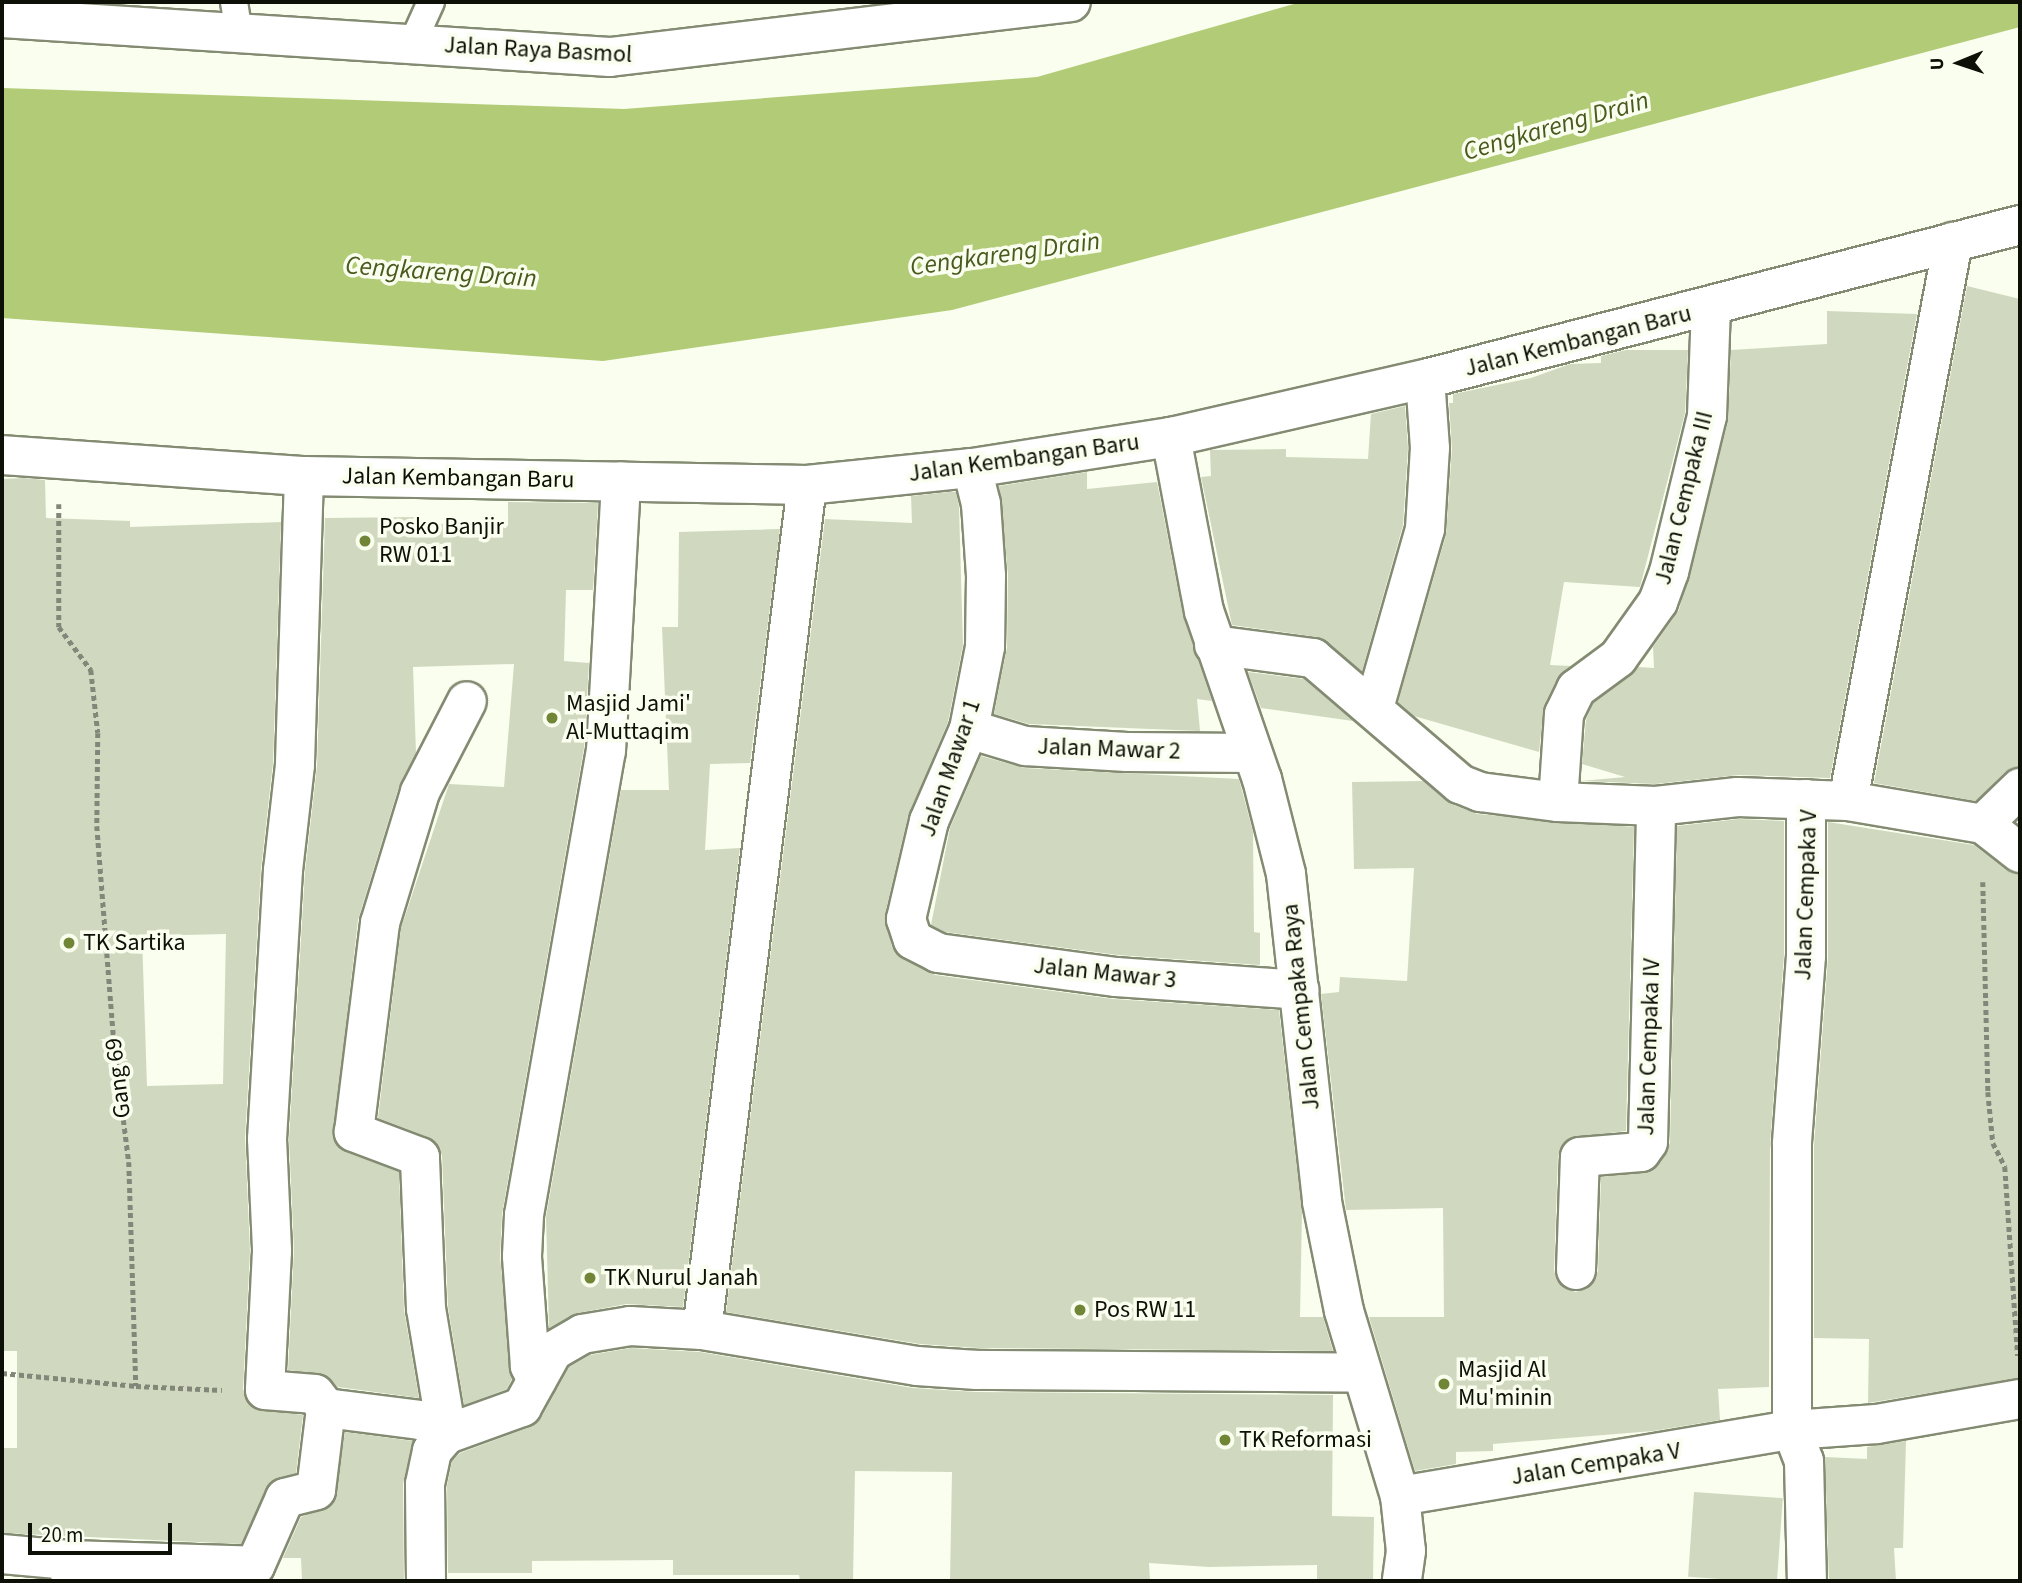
<!DOCTYPE html>
<style>
body{margin:0}
#map{position:relative;width:2022px;height:1583px;overflow:hidden;background:#f9feee;font-family:"Source Sans 3",sans-serif}
div>[style]{position:absolute}
[style*='--x']{left:calc(var(--x)*1px);top:calc(var(--y)*1px);width:calc(var(--w)*1px);rotate:calc(var(--a)*1deg)}
.water>*{inset:0;background:#b2cb77}
.building>*{inset:0;background:#d0d9bf;transform-origin:0 0}
.path>*{height:4.5px;margin-top:-2.25px;transform-origin:0;background:repeating-linear-gradient(90deg,#83877a 0 5px,transparent 0 8.5px)}
.roads{filter:drop-shadow(2px 0 #838b73) drop-shadow(-2px 0 #838b73) drop-shadow(0 2px #838b73) drop-shadow(0 -2px #838b73)}
.lane>*{height:26px;margin:-13px;padding:0 13px;transform-origin:13px;border-radius:13px;background:#fff}
.street>*{height:38px;margin:-19px;padding:0 19px;transform-origin:19px;border-radius:19px;background:#fff}
.secondary>*{height:38px;margin:-19px;padding:0 19px;transform-origin:19px;border-radius:19px;background:#fff}
.dots>*{width:19px;height:19px;translate:-50% -50%;box-sizing:border-box;border:4px solid #f9feee;border-radius:50%}
span{translate:-50% -50%;white-space:nowrap;text-align:center;line-height:1.15;-webkit-text-stroke:7px #f9feee;paint-order:stroke}
.street-label{font-size:24px;color:#0d1007}
.poi-label{font-size:24px;color:#0d1007}
.left{translate:0 -50%;text-align:left}
.water-label{font-size:26px;color:#4a591e;font-style:italic}
.frame{position:absolute;inset:0;border:4px solid #0d1007;pointer-events:none}
.north{position:absolute;left:1924px;top:28px;width:70px;height:70px;-webkit-text-stroke:5px #f9feee;paint-order:stroke;rotate:268deg;font-size:19px;font-weight:700;line-height:28px;text-align:center;color:#0d1007}
.north::after{content:'';display:block;margin:auto;width:24px;height:32px;background:#0d1007;clip-path:polygon(50% 0,100% 100%,50% 72%,0 100%)}
.scale{position:absolute;left:28px;top:1523px;width:144px;height:32px;box-sizing:border-box;border:4px solid #0d1007;border-top:0;padding-left:9px;font-size:21px;line-height:24px;white-space:nowrap;color:#0d1007;-webkit-text-stroke:5px #f9feee;paint-order:stroke}
</style>
<div id="map">
<div class="water">
<i style="clip-path:polygon(1301px 2px,2020px 2px,2020px 27px,952px 310px,603px 361px,2px 318px,2px 88px,624px 109px,1037px 77px)"></i>
</div>
<div class="building">
<i style="clip-path:polygon(1967px 286px,2020px 299px,2020px 767px,2005px 772px,1976px 801px,1874px 783px)"></i>
<i style="clip-path:polygon(1827px 311px,1917px 314px,1830px 778px,1739px 775px,1655px 784px,1581px 781px,1625px 777px,1582px 764px,1586px 720px,1593px 703px,1638px 667px,1654px 668px,1653px 647px,1679px 610px,1728px 421px,1731px 350px,1827px 344px)"></i>
<i style="clip-path:polygon(1626px 350px,1688px 350px,1685px 413px,1640px 587px,1564px 582px,1550px 665px,1571px 666px,1557px 679px,1544px 705px,1539px 752px,1414px 716px,1398px 702px,1446px 535px,1452px 449px,1449px 403px,1453px 403px,1453px 394px,1531px 378px,1570px 364px,1601px 363px,1601px 356px)"></i>
<i style="clip-path:polygon(1405px 406px,1408px 448px,1403px 525px,1362px 671px,1317px 637px,1232px 625px,1201px 477px,1211px 476px,1210px 450px,1286px 449px,1286px 457px,1368px 459px,1371px 414px)"></i>
<i style="clip-path:polygon(1087px 472px,1087px 489px,1157px 482px,1183px 615px,1212px 701px,1197px 699px,1200px 731px,1029px 724px,994px 714px,1007px 647px,1008px 574px,999px 486px)"></i>
<i style="clip-path:polygon(evenodd,24px 478px,45px 480px,46px 518px,130px 521px,130px 527px,281px 522px,273px 763px,261px 869px,245px 1138px,250px 1251px,243px 1389px,253px 1408px,303px 1415px,296px 1473px,270px 1482px,241px 1544px,2px 1533px,2px 1448px,17px 1448px,17px 1351px,2px 1351px,2px 479px,24px 478px,226px 934px,223px 1084px,147px 1086px,142px 936px,226px 934px)"></i>
<i style="clip-path:polygon(949px 492px,956px 492px,959px 507px,963px 645px,948px 722px,908px 816px,885px 914px,892px 947px,903px 959px,935px 975px,1113px 999px,1279px 1010px,1302px 1212px,1300px 1317px,1323px 1317px,1333px 1351px,978px 1348px,920px 1344px,726px 1312px,825px 519px,912px 523px,911px 496px)"></i>
<i style="clip-path:polygon(508px 502px,598px 503px,593px 590px,566px 590px,564px 661px,589px 663px,584px 748px,502px 1214px,500px 1257px,512px 1379px,507px 1389px,464px 1405px,448px 1307px,442px 1155px,428px 1137px,378px 1118px,401px 928px,449px 784px,504px 787px,514px 664px,413px 667px,416px 753px,399px 786px,358px 920px,333px 1138px,346px 1152px,399px 1172px,404px 1310px,419px 1398px,338px 1387px,325px 1375px,288px 1370px,294px 1250px,289px 1139px,305px 872px,317px 766px,325px 518px,418px 517px,418px 523px,508px 526px)"></i>
<i style="clip-path:polygon(780px 529px,750px 763px,710px 764px,705px 850px,740px 848px,683px 1307px,626px 1304px,578px 1313px,549px 1328px,546px 1217px,621px 790px,669px 790px,662px 627px,678px 627px,679px 532px)"></i>
<i style="clip-path:polygon(1248px 672px,1304px 679px,1353px 721px,1261px 708px)"></i>
<i style="clip-path:polygon(981px 756px,1024px 768px,1239px 779px,1253px 832px,1254px 932px,1260px 933px,1260px 965px,1118px 955px,945px 932px,931px 925px,950px 828px)"></i>
<i style="clip-path:polygon(1423px 781px,1451px 804px,1477px 814px,1634px 827px,1626px 1131px,1569px 1138px,1558px 1156px,1554px 1270px,1557px 1281px,1575px 1292px,1587px 1289px,1598px 1271px,1601px 1177px,1651px 1171px,1670px 1143px,1677px 826px,1739px 819px,1784px 821px,1784px 955px,1770px 1144px,1769px 1387px,1718px 1389px,1720px 1420px,1653px 1431px,1493px 1444px,1493px 1451px,1456px 1452px,1456px 1464px,1415px 1471px,1369px 1317px,1444px 1317px,1443px 1208px,1346px 1210px,1321px 994px,1339px 992px,1340px 977px,1407px 981px,1414px 868px,1354px 869px,1352px 782px)"></i>
<i style="clip-path:polygon(1828px 822px,1974px 845px,2006px 870px,2020px 874px,2020px 1378px,1868px 1403px,1869px 1339px,1814px 1338px,1814px 1145px,1828px 958px)"></i>
<i style="clip-path:polygon(631px 1348px,700px 1352px,913px 1388px,976px 1392px,1333px 1395px,1332px 1516px,1374px 1517px,1373px 1581px,1317px 1581px,1317px 1565px,1209px 1567px,1149px 1563px,1150px 1581px,950px 1581px,952px 1472px,855px 1471px,853px 1581px,800px 1581px,799px 1575px,673px 1575px,673px 1560px,532px 1561px,532px 1573px,448px 1573px,447px 1486px,452px 1461px,460px 1453px,530px 1427px,541px 1418px,569px 1367px,590px 1355px)"></i>
<i style="clip-path:polygon(345px 1432px,413px 1441px,403px 1484px,404px 1581px,302px 1581px,301px 1558px,283px 1558px,301px 1517px,333px 1504px)"></i>
<i style="clip-path:polygon(1906px 1441px,1903px 1548px,1894px 1548px,1896px 1581px,1829px 1581px,1825px 1457px,1867px 1459px,1867px 1447px)"></i>
<i style="left:1694px;top:1492px;width:89px;height:85px;rotate:4deg"></i>
</div>
<div class="path">
<i style="--x:59;--y:504;--w:123;--a:90"></i>
<i style="--x:59;--y:627;--w:54;--a:53.3"></i>
<i style="--x:91;--y:670;--w:63;--a:83.7"></i>
<i style="--x:98;--y:733;--w:93;--a:90.6"></i>
<i style="--x:97;--y:826;--w:219;--a:85.5"></i>
<i style="--x:114;--y:1044;--w:119;--a:82.8"></i>
<i style="--x:129;--y:1162;--w:224;--a:88.2"></i>
<i style="--x:136;--y:1386;--w:86;--a:2.7"></i>
<i style="--x:1983;--y:882;--w:210;--a:88.6"></i>
<i style="--x:1988;--y:1092;--w:51;--a:84.4"></i>
<i style="--x:1993;--y:1143;--w:27;--a:63"></i>
<i style="--x:2005;--y:1167;--w:189;--a:86.1"></i>
<i style="--x:2;--y:1373;--w:135;--a:5.5"></i>
</div>
<div class="roads">
<div class="lane">
<i style="--x:234;--y:2;--w:33;--a:81"></i>
<i style="--x:412;--y:44;--w:46;--a:-65.7"></i>
</div>
<div class="street">
<i style="--x:2;--y:18;--w:609;--a:3.67"></i>
<i style="--x:610;--y:57;--w:464;--a:-6.8"></i>
<i style="--x:1171;--y:437;--w:177;--a:79.3"></i>
<i style="--x:1204;--y:611;--w:178;--a:71"></i>
<i style="--x:1262;--y:779;--w:98;--a:75.8"></i>
<i style="--x:1286;--y:874;--w:330;--a:83.7"></i>
<i style="--x:1322;--y:1202;--w:111;--a:78.6"></i>
<i style="--x:1344;--y:1311;--w:193;--a:73.2"></i>
<i style="--x:1400;--y:1496;--w:55;--a:83.8"></i>
<i style="--x:1406;--y:1551;--w:30;--a:98"></i>
<i style="--x:972;--y:468;--w:37;--a:76"></i>
<i style="--x:981;--y:504;--w:72;--a:86"></i>
<i style="--x:986;--y:576;--w:71;--a:90.8"></i>
<i style="--x:985;--y:647;--w:84;--a:101"></i>
<i style="--x:969;--y:729;--w:100;--a:113.5"></i>
<i style="--x:929;--y:821;--w:101;--a:103.2"></i>
<i style="--x:906;--y:919;--w:22;--a:72"></i>
<i style="--x:913;--y:940;--w:28;--a:27"></i>
<i style="--x:938;--y:953;--w:180;--a:7.7"></i>
<i style="--x:1116;--y:977;--w:184;--a:4"></i>
<i style="--x:304;--y:476;--w:289;--a:91.8"></i>
<i style="--x:295;--y:765;--w:106;--a:96.5"></i>
<i style="--x:283;--y:870;--w:269;--a:93.4"></i>
<i style="--x:267;--y:1139;--w:112;--a:87.4"></i>
<i style="--x:272;--y:1251;--w:139;--a:92.9"></i>
<i style="--x:265;--y:1390;--w:50;--a:4.6"></i>
<i style="--x:315;--y:1394;--w:18;--a:52"></i>
<i style="--x:326;--y:1408;--w:96;--a:7.2"></i>
<i style="--x:421;--y:1420;--w:30;--a:28"></i>
<i style="--x:1214;--y:645;--w:100;--a:7.5"></i>
<i style="--x:1313;--y:658;--w:194;--a:40.6"></i>
<i style="--x:1460;--y:784;--w:22;--a:22"></i>
<i style="--x:1480;--y:792;--w:79;--a:7.3"></i>
<i style="--x:1558;--y:802;--w:98;--a:2.3"></i>
<i style="--x:1656;--y:806;--w:82;--a:-6.3"></i>
<i style="--x:1738;--y:797;--w:110;--a:2.1"></i>
<i style="--x:1848;--y:801;--w:137;--a:9.7"></i>
<i style="--x:1983;--y:824;--w:47;--a:38.1"></i>
<i style="--x:1374;--y:708;--w:186;--a:-74.1"></i>
<i style="--x:1425;--y:529;--w:81;--a:-86.5"></i>
<i style="--x:1430;--y:448;--w:69;--a:-94.1"></i>
<i style="--x:969;--y:729;--w:59;--a:16.9"></i>
<i style="--x:1025;--y:746;--w:102;--a:3.4"></i>
<i style="--x:1127;--y:752;--w:125;--a:0.5"></i>
<i style="--x:1806;--y:799;--w:157;--a:90"></i>
<i style="--x:1806;--y:956;--w:189;--a:94.3"></i>
<i style="--x:1792;--y:1144;--w:286;--a:90"></i>
<i style="--x:1792;--y:1430;--w:33;--a:69"></i>
<i style="--x:1804;--y:1461;--w:120;--a:88.6"></i>
<i style="--x:1848;--y:801;--w:569;--a:-79.36"></i>
<i style="--x:1558;--y:802;--w:88;--a:-86.1"></i>
<i style="--x:1564;--y:714;--w:28;--a:-64"></i>
<i style="--x:1576;--y:689;--w:52;--a:-36.4"></i>
<i style="--x:1618;--y:658;--w:69;--a:-54.5"></i>
<i style="--x:1658;--y:602;--w:32;--a:-70"></i>
<i style="--x:1669;--y:572;--w:161;--a:-76.3"></i>
<i style="--x:1707;--y:416;--w:108;--a:-87.9"></i>
<i style="--x:1983;--y:824;--w:52;--a:-44.2"></i>
<i style="--x:1576;--y:1270;--w:113;--a:-88"></i>
<i style="--x:1580;--y:1157;--w:61;--a:-4.7"></i>
<i style="--x:1641;--y:1152;--w:12;--a:-55"></i>
<i style="--x:1648;--y:1142;--w:336;--a:-88.6"></i>
<i style="--x:702;--y:1330;--w:851;--a:-82.92"></i>
<i style="--x:537;--y:1380;--w:16;--a:-117"></i>
<i style="--x:530;--y:1366;--w:110;--a:-94.2"></i>
<i style="--x:522;--y:1256;--w:41;--a:-87.2"></i>
<i style="--x:524;--y:1215;--w:471;--a:-80"></i>
<i style="--x:606;--y:751;--w:270;--a:-86.8"></i>
<i style="--x:447;--y:1434;--w:127;--a:-99.5"></i>
<i style="--x:426;--y:1309;--w:152;--a:-92.3"></i>
<i style="--x:420;--y:1157;--w:71;--a:-159.3"></i>
<i style="--x:354;--y:1132;--w:211;--a:-82.9"></i>
<i style="--x:380;--y:923;--w:137;--a:-73"></i>
<i style="--x:420;--y:792;--w:102;--a:-62.7"></i>
<i style="--x:1400;--y:1496;--w:398;--a:-9.6"></i>
<i style="--x:1792;--y:1430;--w:85;--a:-4"></i>
<i style="--x:1877;--y:1424;--w:145;--a:-9.9"></i>
<i style="--x:2;--y:1554;--w:67;--a:5.1"></i>
<i style="--x:69;--y:1560;--w:21;--a:85"></i>
<i style="--x:69;--y:1560;--w:186;--a:1.8"></i>
<i style="--x:255;--y:1566;--w:74;--a:-66.2"></i>
<i style="--x:285;--y:1498;--w:32;--a:-14"></i>
<i style="--x:316;--y:1490;--w:83;--a:-83"></i>
<i style="--x:426;--y:1581;--w:97;--a:-90.6"></i>
<i style="--x:425;--y:1484;--w:34;--a:-78"></i>
<i style="--x:432;--y:1451;--w:23;--a:-49"></i>
<i style="--x:447;--y:1434;--w:80;--a:-19.8"></i>
<i style="--x:522;--y:1407;--w:64;--a:-61"></i>
<i style="--x:553;--y:1351;--w:34;--a:-30"></i>
<i style="--x:582;--y:1334;--w:49;--a:-9.5"></i>
<i style="--x:630;--y:1326;--w:72;--a:3.2"></i>
<i style="--x:702;--y:1330;--w:218;--a:9.5"></i>
<i style="--x:917;--y:1366;--w:60;--a:3.8"></i>
<i style="--x:977;--y:1370;--w:384;--a:0.4"></i>
</div>
<div class="secondary">
<i style="--x:2;--y:455;--w:303;--a:4"></i>
<i style="--x:304;--y:476;--w:503;--a:1.03"></i>
<i style="--x:807;--y:485;--w:166;--a:-5.9"></i>
<i style="--x:972;--y:468;--w:201;--a:-8.9"></i>
<i style="--x:1171;--y:437;--w:261;--a:-12.9"></i>
<i style="--x:1425;--y:379;--w:615;--a:-14.51"></i>
</div>
</div>
<div class="dots">
<i style="left:365px;top:541px;background:#708536"></i>
<i style="left:552px;top:718px;background:#708536"></i>
<i style="left:69px;top:943px;background:#708536"></i>
<i style="left:590px;top:1278px;background:#708536"></i>
<i style="left:1080px;top:1310px;background:#708536"></i>
<i style="left:1444px;top:1384px;background:#708536"></i>
<i style="left:1225px;top:1440px;background:#708536"></i>
</div>
<div class="street-label">
<span style="left:538px;top:50px;rotate:3deg">Jalan Raya Basmol</span>
<span style="left:1578px;top:341px;rotate:-14deg">Jalan Kembangan Baru</span>
<span style="left:1024px;top:458px;rotate:-8deg">Jalan Kembangan Baru</span>
<span style="left:458px;top:478px;rotate:1deg">Jalan Kembangan Baru</span>
<span style="left:1684px;top:498px;rotate:-76deg">Jalan Cempaka III</span>
<span style="left:1109px;top:749px;rotate:2deg">Jalan Mawar 2</span>
<span style="left:950px;top:768px;rotate:-71deg">Jalan Mawar 1</span>
<span style="left:1806px;top:895px;rotate:-88deg">Jalan Cempaka V</span>
<span style="left:1105px;top:973px;rotate:6deg">Jalan Mawar 3</span>
<span style="left:1301px;top:1007px;rotate:-96deg">Jalan Cempaka Raya</span>
<span style="left:1649px;top:1047px;rotate:-88deg">Jalan Cempaka IV</span>
<span style="left:118px;top:1078px;rotate:-97deg">Gang 69</span>
<span style="left:1596px;top:1464px;rotate:-9deg">Jalan Cempaka V</span>
</div>
<div class="poi-label">
<span class="left" style="left:379px;top:541px">Posko Banjir<br>RW 011</span>
<span class="left" style="left:566px;top:718px">Masjid Jami'<br>Al-Muttaqim</span>
<span class="left" style="left:83px;top:943px">TK Sartika</span>
<span class="left" style="left:604px;top:1278px">TK Nurul Janah</span>
<span class="left" style="left:1094px;top:1310px">Pos RW 11</span>
<span class="left" style="left:1458px;top:1384px">Masjid Al<br>Mu'minin</span>
<span class="left" style="left:1239px;top:1440px">TK Reformasi</span>
</div>
<div class="water-label">
<span style="left:1556px;top:126px;rotate:-16deg">Cengkareng Drain</span>
<span style="left:1005px;top:254px;rotate:-8deg">Cengkareng Drain</span>
<span style="left:441px;top:272px;rotate:4deg">Cengkareng Drain</span>
</div>
<div class="frame"></div>
<div class="north">U</div>
<div class="scale">20 m</div>
</div>
